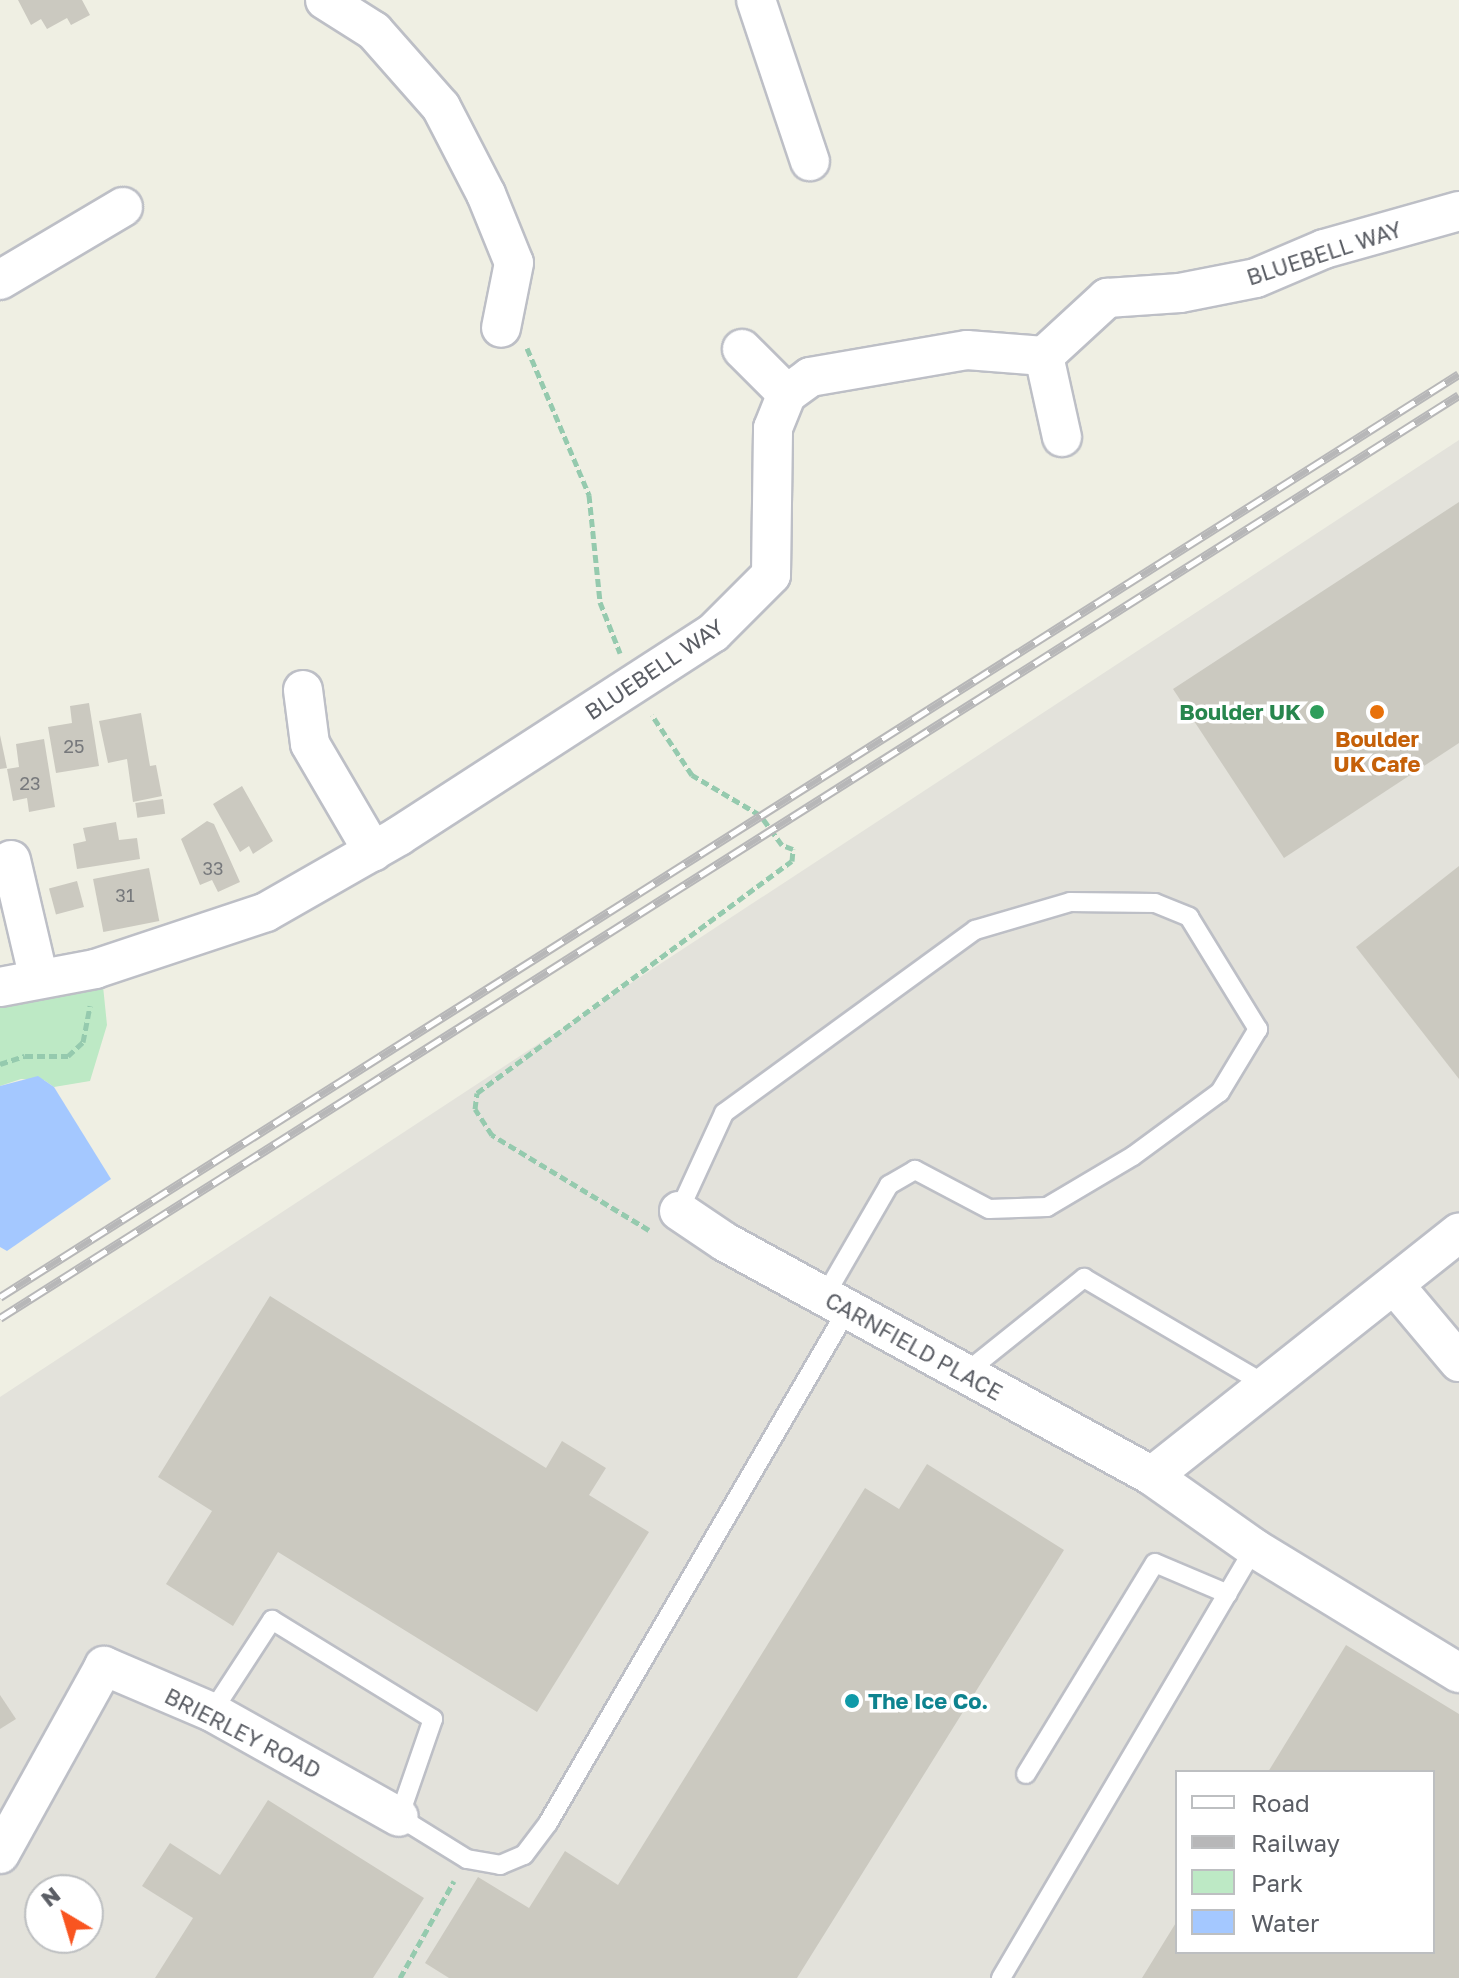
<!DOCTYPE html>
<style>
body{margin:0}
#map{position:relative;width:1459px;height:1978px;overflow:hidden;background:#efefe3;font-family:"Golos Text",sans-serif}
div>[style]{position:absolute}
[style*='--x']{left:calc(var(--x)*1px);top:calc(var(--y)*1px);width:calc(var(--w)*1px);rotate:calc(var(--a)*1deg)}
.industrial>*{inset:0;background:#e3e2db}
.green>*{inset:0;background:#bde9c5}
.water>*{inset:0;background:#a4c8ff}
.building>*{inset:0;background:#cbc9c0;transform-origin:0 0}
.path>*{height:5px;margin-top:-2.5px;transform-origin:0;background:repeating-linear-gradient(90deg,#95caae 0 8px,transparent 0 12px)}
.roads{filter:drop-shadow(2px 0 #bdbfc6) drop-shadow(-2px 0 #bdbfc6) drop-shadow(0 2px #bdbfc6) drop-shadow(0 -2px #bdbfc6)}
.lane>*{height:18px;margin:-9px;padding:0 9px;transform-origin:9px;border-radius:9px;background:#fff}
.street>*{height:38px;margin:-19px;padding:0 19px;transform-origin:19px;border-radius:19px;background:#fff}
.rail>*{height:9px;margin-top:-4.5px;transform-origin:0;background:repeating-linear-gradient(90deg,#fff 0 18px,#b7b7b8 0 36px);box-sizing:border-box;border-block:2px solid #b7b7b8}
.dots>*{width:22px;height:22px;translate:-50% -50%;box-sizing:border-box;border:4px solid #fff;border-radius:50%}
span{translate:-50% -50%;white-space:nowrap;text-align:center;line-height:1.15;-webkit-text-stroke:7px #fff;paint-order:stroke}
.number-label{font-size:18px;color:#77797c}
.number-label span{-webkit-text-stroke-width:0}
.street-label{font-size:22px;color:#5b5e65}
.leisure-label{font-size:22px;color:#27864d;font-weight:700}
.right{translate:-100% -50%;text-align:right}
.food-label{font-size:22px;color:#c56008;font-weight:700}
.culture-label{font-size:22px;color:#0d838f;font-weight:700}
.left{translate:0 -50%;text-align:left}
.legend{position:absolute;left:1175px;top:1770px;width:260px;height:184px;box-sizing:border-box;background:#fff;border:2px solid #bdbfc1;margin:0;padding:10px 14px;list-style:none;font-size:24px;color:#5b5e65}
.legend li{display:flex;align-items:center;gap:16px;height:40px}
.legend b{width:40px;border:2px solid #bdbfc1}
.north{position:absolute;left:24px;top:1874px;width:80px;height:80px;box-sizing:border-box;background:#fff;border:2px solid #bdbfc1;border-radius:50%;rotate:322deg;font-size:22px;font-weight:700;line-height:32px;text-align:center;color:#5b5e65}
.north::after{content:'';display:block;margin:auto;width:28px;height:36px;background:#f95520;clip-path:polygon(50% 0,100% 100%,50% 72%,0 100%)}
</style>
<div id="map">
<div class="industrial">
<i style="clip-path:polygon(evenodd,1459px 440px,1459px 1978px,0 1978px,0 1397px,1459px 440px,1177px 1772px,1433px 1772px,1433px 1952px,1177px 1952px,1177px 1772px,1459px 440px,40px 1890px,88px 1890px,88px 1938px,40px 1938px,40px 1890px)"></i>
</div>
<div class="green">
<i style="clip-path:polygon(103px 986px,107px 1025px,90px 1081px,54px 1087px,44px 1080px,21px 1079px,0 1086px,0 1008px)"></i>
</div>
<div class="water">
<i style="clip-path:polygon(38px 1076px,54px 1087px,111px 1179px,7px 1251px,0 1247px,0 1086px)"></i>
</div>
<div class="building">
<i style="clip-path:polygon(18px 0,82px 0,90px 15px,71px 25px,67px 18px,47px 29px,41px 19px,31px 25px)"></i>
<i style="clip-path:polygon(1459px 502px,1459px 743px,1284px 858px,1173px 689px)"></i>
<i style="clip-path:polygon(89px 703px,99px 766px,56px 773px,48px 727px,72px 723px,70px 706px)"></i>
<i style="clip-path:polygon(141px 713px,150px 766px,156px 765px,162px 796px,133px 802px,127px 759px,108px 763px,99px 721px)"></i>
<i style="clip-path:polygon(0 735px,7px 768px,0 769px)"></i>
<i style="clip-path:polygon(44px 739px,55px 807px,29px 812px,27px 798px,13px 801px,7px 769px,19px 767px,16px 744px)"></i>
<i style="clip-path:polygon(242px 786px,273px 841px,253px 854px,249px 846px,240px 852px,213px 804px)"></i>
<i style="left:163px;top:799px;width:15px;height:28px;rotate:82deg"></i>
<i style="clip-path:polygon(207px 821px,214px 824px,240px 882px,218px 892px,212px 880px,200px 885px,181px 839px)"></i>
<i style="clip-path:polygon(116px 822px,119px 840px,137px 838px,140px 859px,77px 869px,73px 844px,86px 841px,83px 828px)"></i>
<i style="clip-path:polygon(1459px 866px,1459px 1079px,1356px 947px)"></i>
<i style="left:149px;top:868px;width:54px;height:57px;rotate:79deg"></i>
<i style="left:77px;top:881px;width:27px;height:29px;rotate:75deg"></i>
<i style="clip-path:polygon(270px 1296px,546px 1468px,562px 1441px,606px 1468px,589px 1495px,649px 1532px,537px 1712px,278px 1552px,233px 1626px,166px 1584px,212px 1511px,158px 1477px)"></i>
<i style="clip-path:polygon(927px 1464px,1064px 1550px,797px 1978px,449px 1978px,425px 1963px,478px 1877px,529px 1908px,565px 1851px,618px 1885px,865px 1488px,899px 1509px)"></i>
<i style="clip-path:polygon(1346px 1645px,1459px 1714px,1459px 1978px,1142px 1978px,1177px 1921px,1177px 1952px,1433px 1952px,1433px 1772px,1268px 1772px)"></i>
<i style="clip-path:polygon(0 1695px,16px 1719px,0 1729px)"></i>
<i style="clip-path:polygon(268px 1800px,424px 1898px,373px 1978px,155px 1978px,193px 1918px,142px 1886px,170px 1843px,220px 1875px)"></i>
</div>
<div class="path">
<i style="--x:527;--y:348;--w:160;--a:67.1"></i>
<i style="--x:589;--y:495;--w:108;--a:84.1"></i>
<i style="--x:600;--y:602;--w:55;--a:68.6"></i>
<i style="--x:0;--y:1064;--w:26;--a:-18"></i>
<i style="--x:25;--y:1056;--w:43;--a:0"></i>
<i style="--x:68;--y:1056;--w:21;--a:-43"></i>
<i style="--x:83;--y:1042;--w:37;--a:-79"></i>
<i style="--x:649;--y:1230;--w:184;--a:-148.8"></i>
<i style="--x:492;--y:1135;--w:31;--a:-123"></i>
<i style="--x:475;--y:1109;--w:16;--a:-83"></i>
<i style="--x:477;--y:1093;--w:391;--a:-36.4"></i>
<i style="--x:792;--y:861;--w:12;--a:-85"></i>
<i style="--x:793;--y:849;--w:12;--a:-160"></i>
<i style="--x:782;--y:845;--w:37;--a:-126"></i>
<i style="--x:760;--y:815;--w:79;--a:-149.5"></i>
<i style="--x:692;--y:775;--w:72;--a:-123.7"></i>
<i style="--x:400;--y:1978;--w:111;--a:-60.9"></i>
</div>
<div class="roads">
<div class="lane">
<i style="--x:679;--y:1211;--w:108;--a:-65.3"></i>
<i style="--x:724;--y:1113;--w:311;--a:-36.1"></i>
<i style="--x:975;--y:930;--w:99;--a:-16.4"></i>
<i style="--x:1070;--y:902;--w:85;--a:0.7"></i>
<i style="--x:1155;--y:903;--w:37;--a:22"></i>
<i style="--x:1189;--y:917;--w:132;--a:58.4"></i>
<i style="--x:1258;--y:1029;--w:74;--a:121.1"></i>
<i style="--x:1220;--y:1092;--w:108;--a:143.7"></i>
<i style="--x:1133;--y:1156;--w:100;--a:149.3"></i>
<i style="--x:1047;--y:1207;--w:58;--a:178"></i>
<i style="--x:989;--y:1209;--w:84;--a:-152.2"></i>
<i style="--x:915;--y:1170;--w:30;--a:150"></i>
<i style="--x:889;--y:1185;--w:129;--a:120.1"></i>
<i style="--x:964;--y:1374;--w:154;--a:-38.7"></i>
<i style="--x:1084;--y:1278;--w:213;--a:30.4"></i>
<i style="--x:212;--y:1712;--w:110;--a:-56.9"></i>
<i style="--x:272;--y:1620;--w:189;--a:31.6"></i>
<i style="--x:433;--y:1719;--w:104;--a:109.1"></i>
<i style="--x:399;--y:1817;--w:80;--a:31.7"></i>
<i style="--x:467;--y:1859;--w:34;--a:10"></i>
<i style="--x:500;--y:1865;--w:26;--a:-23"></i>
<i style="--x:524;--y:1855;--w:40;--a:-53"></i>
<i style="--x:548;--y:1823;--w:594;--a:-59.76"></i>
<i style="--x:1026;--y:1774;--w:247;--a:-58.6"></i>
<i style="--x:1155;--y:1563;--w:79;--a:23"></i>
<i style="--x:1001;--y:1978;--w:499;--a:-59.5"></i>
</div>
<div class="street">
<i style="--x:325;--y:0;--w:58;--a:32.3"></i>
<i style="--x:374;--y:31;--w:101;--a:48.6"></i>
<i style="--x:441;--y:107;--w:98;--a:62.7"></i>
<i style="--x:486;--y:194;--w:74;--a:67.9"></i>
<i style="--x:514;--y:263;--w:66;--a:101.3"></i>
<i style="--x:756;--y:0;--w:170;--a:71.5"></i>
<i style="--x:0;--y:280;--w:143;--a:-30.7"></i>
<i style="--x:742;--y:349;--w:64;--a:45"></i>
<i style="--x:1044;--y:356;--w:83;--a:77.5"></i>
<i style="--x:303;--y:690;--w:54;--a:82.6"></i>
<i style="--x:310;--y:744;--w:125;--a:59.7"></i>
<i style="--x:11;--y:860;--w:122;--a:76.8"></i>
<i style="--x:0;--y:987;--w:97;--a:-10.7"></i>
<i style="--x:95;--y:969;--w:180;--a:-18.4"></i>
<i style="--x:266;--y:912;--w:153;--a:-29.7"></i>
<i style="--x:399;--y:836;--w:374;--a:-32.9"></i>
<i style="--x:713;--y:633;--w:82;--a:-45"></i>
<i style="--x:771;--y:575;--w:147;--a:-89.2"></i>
<i style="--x:773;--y:428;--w:37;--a:-68"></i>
<i style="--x:787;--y:394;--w:29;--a:-36"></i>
<i style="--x:810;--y:377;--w:159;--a:-9.8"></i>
<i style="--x:967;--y:350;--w:77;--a:4.5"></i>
<i style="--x:1044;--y:356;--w:86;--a:-42.6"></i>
<i style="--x:1107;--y:298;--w:73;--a:-3.9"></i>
<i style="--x:1180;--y:293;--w:77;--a:-11.2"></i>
<i style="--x:1256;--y:278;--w:74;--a:-23.1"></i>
<i style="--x:1324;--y:249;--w:140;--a:-15.7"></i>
<i style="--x:679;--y:1211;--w:55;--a:34"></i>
<i style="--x:725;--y:1242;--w:487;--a:28.7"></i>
<i style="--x:1152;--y:1476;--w:125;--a:35.2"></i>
<i style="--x:1254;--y:1548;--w:240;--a:31.4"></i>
<i style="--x:1396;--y:1287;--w:98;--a:50"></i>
<i style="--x:1152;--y:1476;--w:392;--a:-38.4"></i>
<i style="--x:0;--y:1854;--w:215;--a:-61"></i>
<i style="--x:104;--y:1666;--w:117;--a:23.1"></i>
<i style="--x:212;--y:1712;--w:214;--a:29.3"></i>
</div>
</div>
<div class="rail">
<i style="--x:0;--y:1297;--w:1726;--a:-32.32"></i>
<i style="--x:0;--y:1318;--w:1726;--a:-32.32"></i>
</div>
<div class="dots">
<i style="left:1317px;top:712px;background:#2e9e5b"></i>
<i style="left:1377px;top:712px;background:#e8710a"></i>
<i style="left:852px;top:1701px;background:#0f9aa8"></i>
</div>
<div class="number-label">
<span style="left:74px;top:746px">25</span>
<span style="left:30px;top:783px">23</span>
<span style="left:213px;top:868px">33</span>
<span style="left:125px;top:895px">31</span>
</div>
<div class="street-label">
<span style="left:1324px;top:253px;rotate:-18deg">BLUEBELL WAY</span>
<span style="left:654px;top:669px;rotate:-34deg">BLUEBELL WAY</span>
<span style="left:914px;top:1346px;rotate:29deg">CARNFIELD PLACE</span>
<span style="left:243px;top:1733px;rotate:27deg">BRIERLEY ROAD</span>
</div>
<div class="leisure-label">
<span class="right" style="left:1301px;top:712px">Boulder UK</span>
</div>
<div class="food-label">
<span style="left:1377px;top:751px">Boulder<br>UK Cafe</span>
</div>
<div class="culture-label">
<span class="left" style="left:868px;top:1701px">The Ice Co.</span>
</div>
<ul class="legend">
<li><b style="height:10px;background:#fff"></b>Road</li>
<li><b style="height:10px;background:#b7b7b8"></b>Railway</li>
<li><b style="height:22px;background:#bde9c5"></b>Park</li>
<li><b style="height:22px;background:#a4c8ff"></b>Water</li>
</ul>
<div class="north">N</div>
</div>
